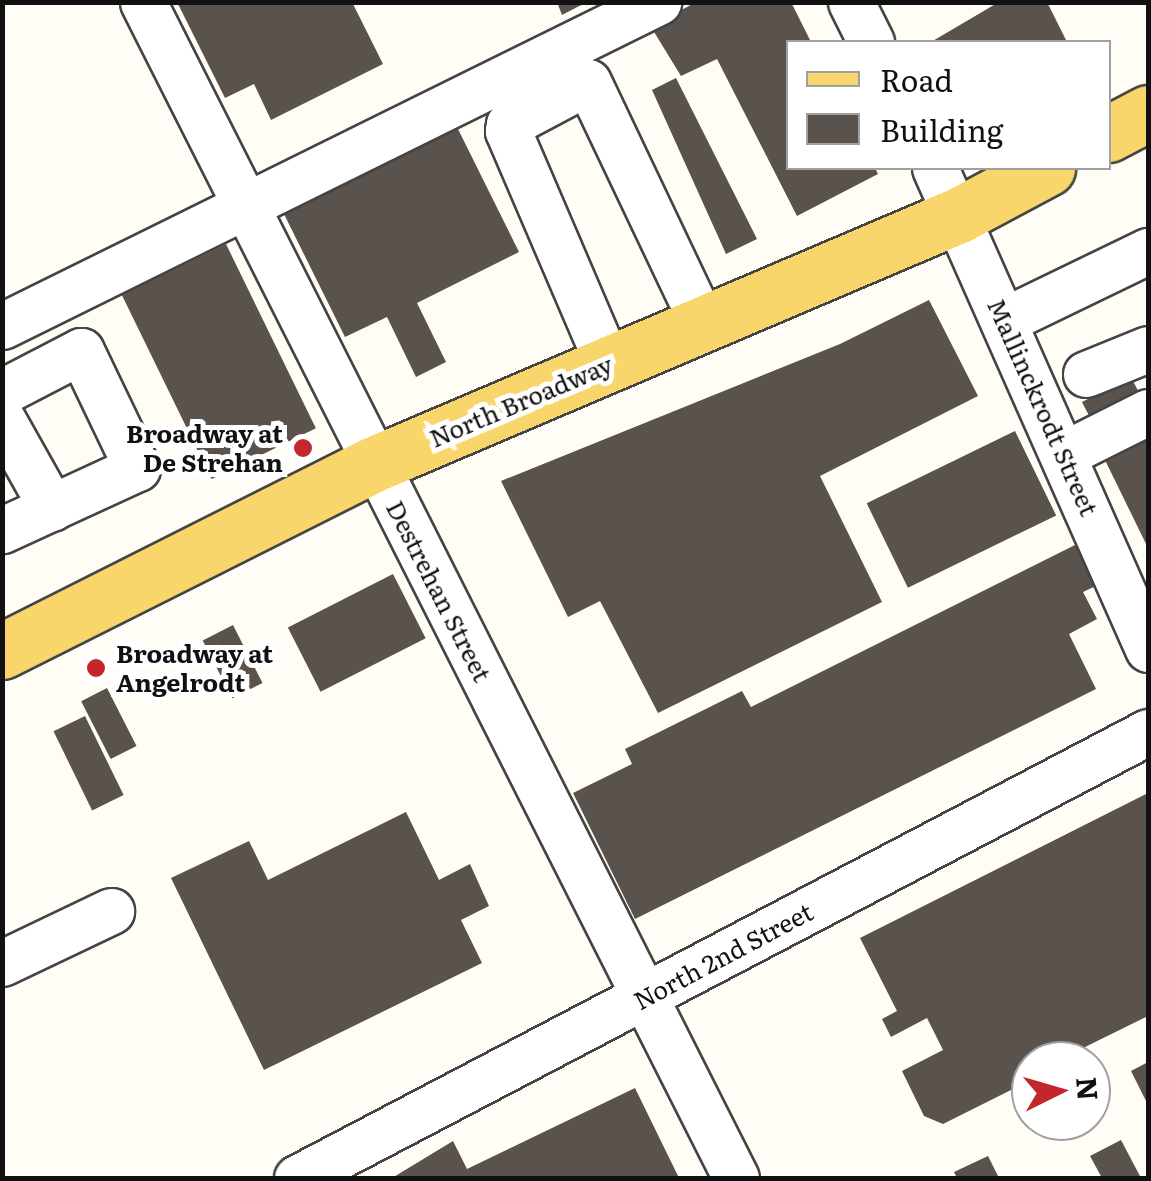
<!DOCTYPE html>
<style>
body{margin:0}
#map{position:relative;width:1151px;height:1181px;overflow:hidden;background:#fffdf5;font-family:Literata,serif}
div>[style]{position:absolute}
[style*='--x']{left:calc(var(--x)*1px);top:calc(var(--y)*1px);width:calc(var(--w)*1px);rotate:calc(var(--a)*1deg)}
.building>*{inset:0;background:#5a524d;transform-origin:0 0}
.roads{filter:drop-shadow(2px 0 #444) drop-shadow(-2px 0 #444) drop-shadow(0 2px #444) drop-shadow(0 -2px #444)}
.minor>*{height:45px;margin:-22.5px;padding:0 22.5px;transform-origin:22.5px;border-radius:22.5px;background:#fff}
.major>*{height:55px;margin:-27.5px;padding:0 27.5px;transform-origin:27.5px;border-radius:27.5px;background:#f9d66b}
.dots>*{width:28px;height:28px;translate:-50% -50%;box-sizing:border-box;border:5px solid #fff;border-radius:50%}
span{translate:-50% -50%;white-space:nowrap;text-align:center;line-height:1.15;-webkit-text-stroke:10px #fff;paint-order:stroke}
.street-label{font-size:25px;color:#111}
.poi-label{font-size:25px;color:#111;font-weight:700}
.right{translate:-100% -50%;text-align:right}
.left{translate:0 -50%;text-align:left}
.frame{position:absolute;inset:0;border:5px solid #111;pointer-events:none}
.legend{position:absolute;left:786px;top:40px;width:325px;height:130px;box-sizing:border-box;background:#fff;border:2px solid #a0a0a0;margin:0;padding:12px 18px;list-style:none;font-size:30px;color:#111}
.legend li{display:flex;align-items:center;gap:20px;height:50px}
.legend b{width:50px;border:2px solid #a0a0a0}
.north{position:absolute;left:1011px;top:1041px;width:100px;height:100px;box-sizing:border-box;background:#fff;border:2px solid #a0a0a0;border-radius:50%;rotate:85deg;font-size:28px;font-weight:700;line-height:40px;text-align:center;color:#111}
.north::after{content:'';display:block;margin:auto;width:35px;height:45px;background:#c4262e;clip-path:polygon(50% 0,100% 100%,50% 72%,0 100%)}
</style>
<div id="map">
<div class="building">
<i style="clip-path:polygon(177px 2px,352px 2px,383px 64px,271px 120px,254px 84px,225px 98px)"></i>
<i style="clip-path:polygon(557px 2px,587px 2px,562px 15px)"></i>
<i style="clip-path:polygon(696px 2px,791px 2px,811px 42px,788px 42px,788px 168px,875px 168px,878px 174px,797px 216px,717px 59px,681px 76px,651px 27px)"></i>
<i style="clip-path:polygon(999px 2px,1047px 2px,1067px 42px,931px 42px)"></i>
<i style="clip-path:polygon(676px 78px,757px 239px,726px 254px,652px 90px)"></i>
<i style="clip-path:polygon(455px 123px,519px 252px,417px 303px,446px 362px,416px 377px,387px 317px,345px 337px,282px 210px)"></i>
<i style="left:226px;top:244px;width:205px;height:116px;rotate:64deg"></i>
<i style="clip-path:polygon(929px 300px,978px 396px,820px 476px,882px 602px,658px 713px,600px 601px,568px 617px,501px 481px,840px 344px)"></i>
<i style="left:1131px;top:377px;width:27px;height:55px;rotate:63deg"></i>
<i style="left:1015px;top:431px;width:94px;height:165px;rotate:64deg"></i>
<i style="clip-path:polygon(1148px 434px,1148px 548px,1103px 456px)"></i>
<i style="clip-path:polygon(1079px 543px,1100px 584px,1083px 592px,1097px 619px,1069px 634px,1096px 689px,635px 919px,573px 793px,632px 764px,625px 749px,742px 691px,751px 707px)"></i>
<i style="left:393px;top:574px;width:72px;height:118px;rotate:63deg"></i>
<i style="left:233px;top:625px;width:65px;height:34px;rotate:63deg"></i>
<i style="left:107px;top:688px;width:65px;height:29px;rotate:63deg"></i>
<i style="left:85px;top:716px;width:88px;height:35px;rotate:64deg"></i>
<i style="clip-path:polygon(1148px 793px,1148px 1016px,1079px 1050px,1085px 1061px,1031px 1061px,1031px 1080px,943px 1124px,924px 1116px,902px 1071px,943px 1050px,927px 1018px,891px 1037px,882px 1019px,897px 1011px,860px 938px)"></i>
<i style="clip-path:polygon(406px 812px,439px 880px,470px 864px,489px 906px,461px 920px,482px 963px,264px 1070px,171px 878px,249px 841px,268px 880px)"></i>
<i style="clip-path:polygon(1148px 1062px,1148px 1105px,1131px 1071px)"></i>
<i style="clip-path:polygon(635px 1088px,679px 1178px,392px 1178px,453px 1141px,467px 1169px)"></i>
<i style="clip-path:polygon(1121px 1140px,1141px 1178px,1102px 1178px,1090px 1156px)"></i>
<i style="clip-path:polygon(988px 1156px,999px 1178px,957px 1178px,954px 1172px)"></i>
</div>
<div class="roads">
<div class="minor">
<i style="--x:143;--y:2;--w:1317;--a:63.24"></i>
<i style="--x:851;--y:2;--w:45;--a:63.4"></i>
<i style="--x:935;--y:168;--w:526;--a:66.11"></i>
<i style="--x:1005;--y:320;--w:159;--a:-25.8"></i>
<i style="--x:2;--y:326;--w:732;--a:-26.28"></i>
<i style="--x:608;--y:364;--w:254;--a:-113.2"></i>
<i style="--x:508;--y:131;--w:7;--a:-82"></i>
<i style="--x:509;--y:124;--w:89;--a:-28"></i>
<i style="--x:588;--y:82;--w:268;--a:64.6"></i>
<i style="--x:1086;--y:374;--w:67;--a:-22"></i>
<i style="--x:2;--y:392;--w:89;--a:-27.4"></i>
<i style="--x:81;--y:351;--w:130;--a:64.4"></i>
<i style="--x:137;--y:468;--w:149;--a:155.3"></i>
<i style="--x:2;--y:419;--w:102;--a:60.7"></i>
<i style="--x:1064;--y:454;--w:94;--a:-26.6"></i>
<i style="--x:2;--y:963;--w:121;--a:-25.5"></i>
<i style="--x:297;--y:1178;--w:961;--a:-27.66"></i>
</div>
<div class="major">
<i style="--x:1108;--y:134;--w:45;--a:-27.7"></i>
<i style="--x:2;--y:651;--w:416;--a:-26.7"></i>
<i style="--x:374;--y:464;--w:636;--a:-23.06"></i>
<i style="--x:959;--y:215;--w:100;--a:-28.1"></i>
</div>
</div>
<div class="dots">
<i style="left:303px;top:448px;background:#c4262e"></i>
<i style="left:96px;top:668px;background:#c4262e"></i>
</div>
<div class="street-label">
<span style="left:521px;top:401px;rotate:-23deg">North Broadway</span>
<span style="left:1043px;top:407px;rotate:66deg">Mallinckrodt Street</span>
<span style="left:439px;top:591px;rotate:63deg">Destrehan Street</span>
<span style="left:723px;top:956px;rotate:-28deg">North 2nd Street</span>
</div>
<div class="poi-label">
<span class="right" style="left:283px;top:448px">Broadway at<br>De Strehan</span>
<span class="left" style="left:116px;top:668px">Broadway at<br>Angelrodt</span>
</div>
<div class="frame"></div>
<ul class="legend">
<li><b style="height:12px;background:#f9d66b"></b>Road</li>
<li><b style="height:28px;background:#5a524d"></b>Building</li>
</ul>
<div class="north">N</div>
</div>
